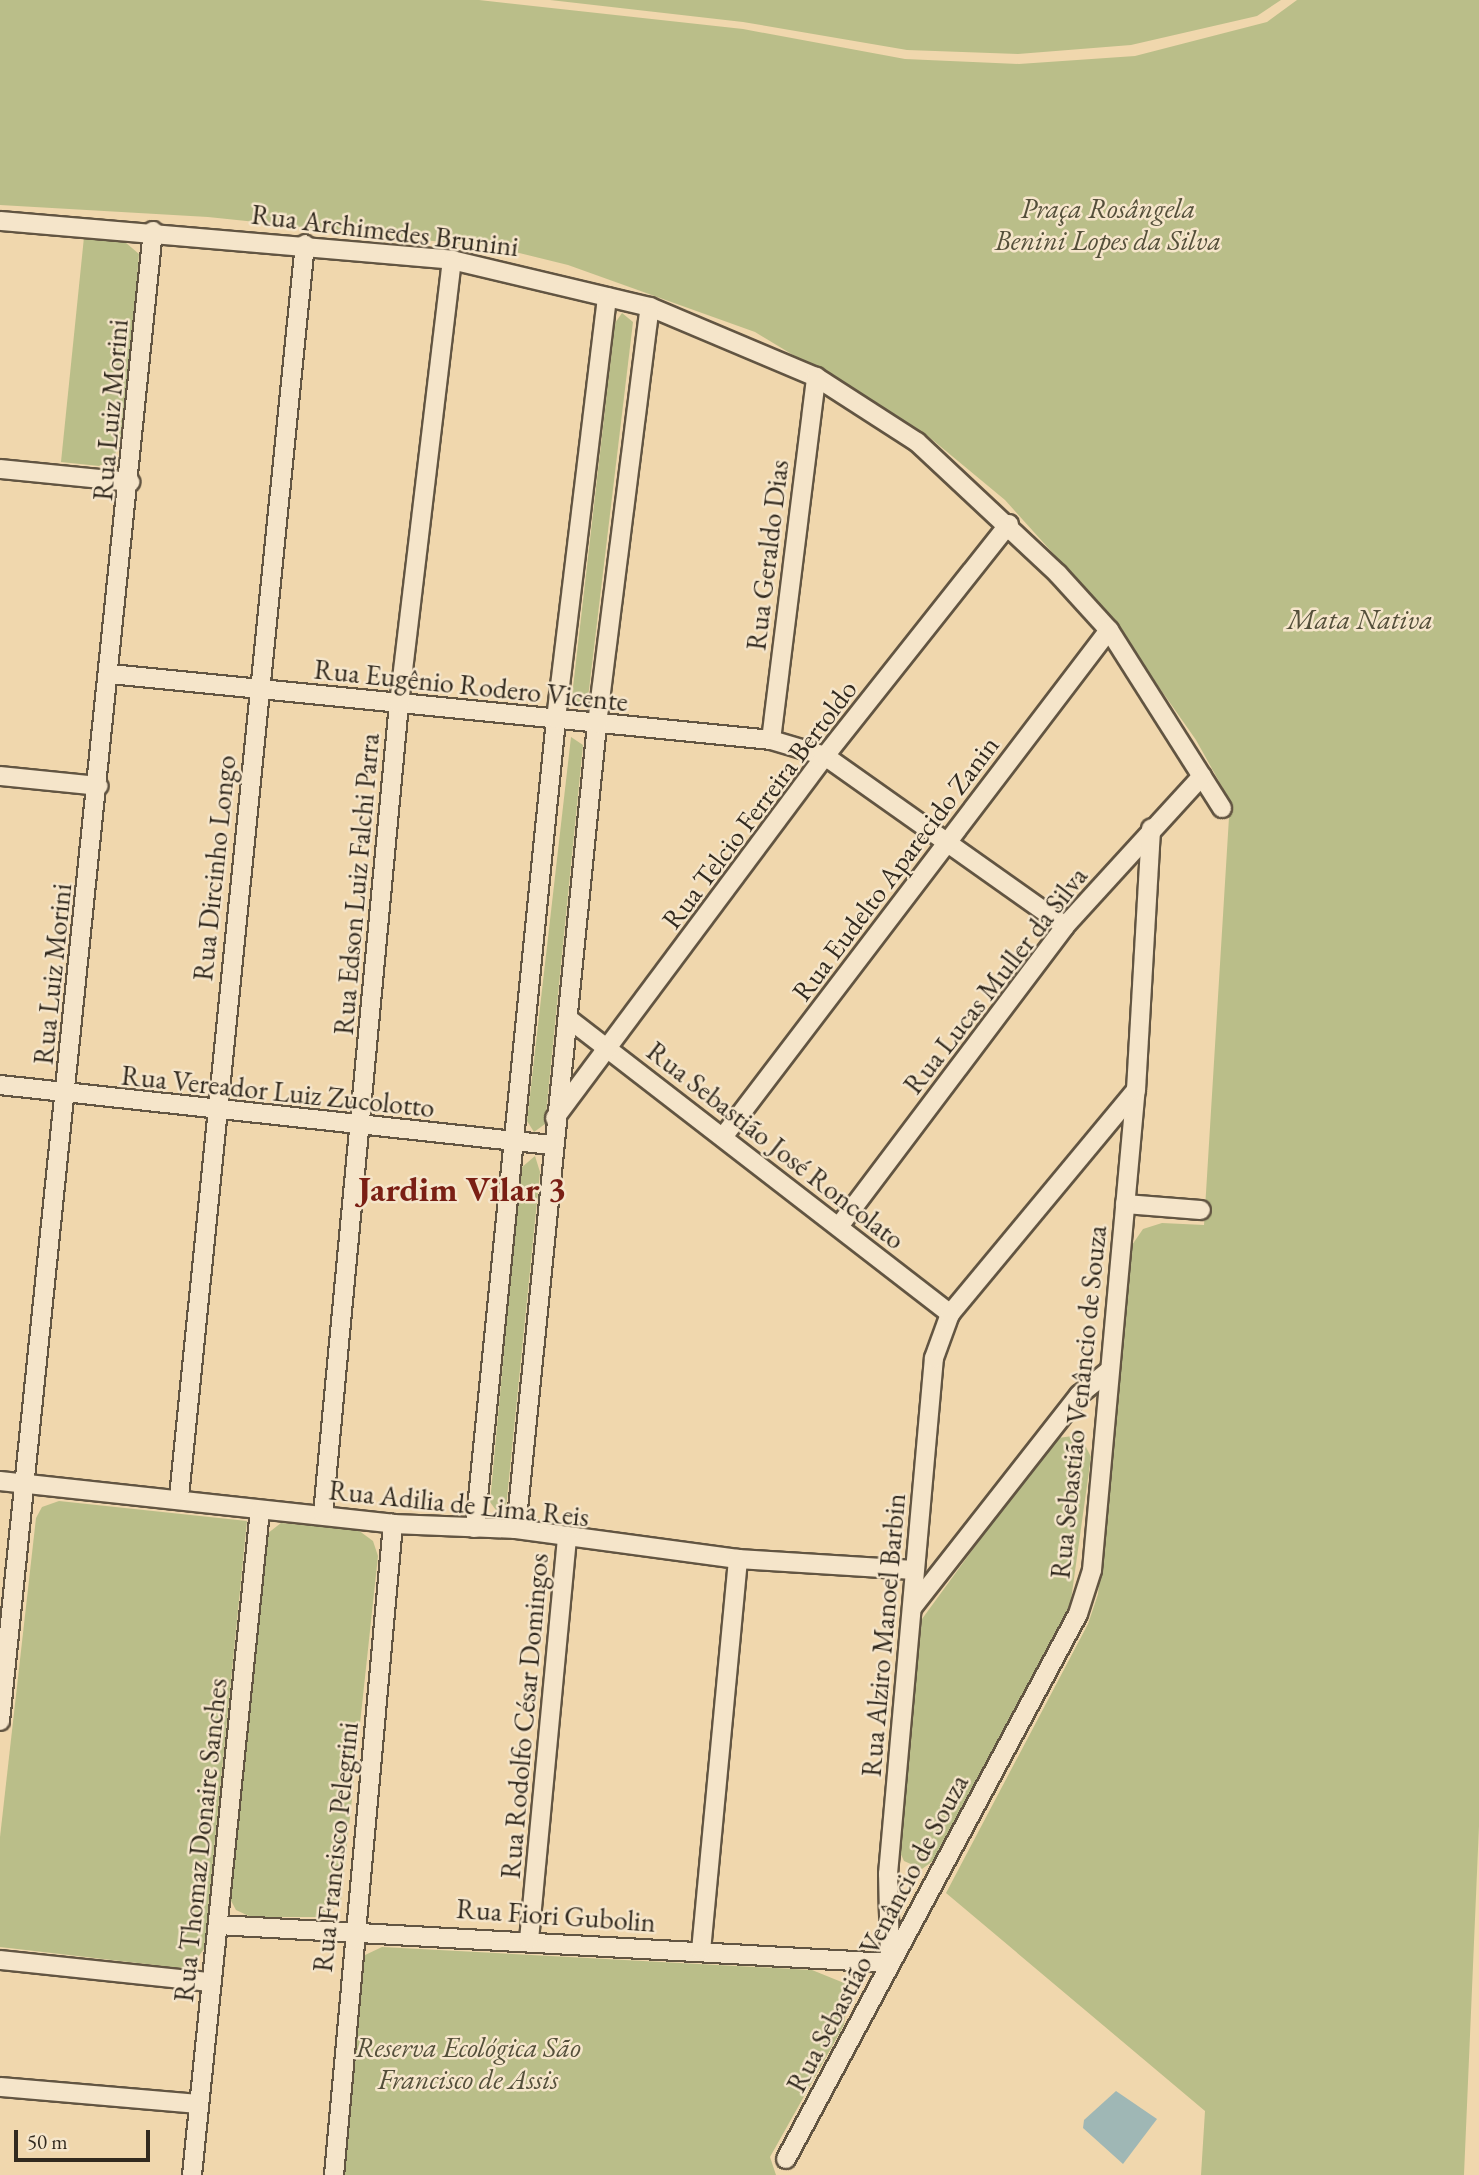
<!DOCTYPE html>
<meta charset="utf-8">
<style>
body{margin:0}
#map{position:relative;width:1479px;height:2175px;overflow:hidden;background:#f0d7ad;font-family:"EB Garamond",serif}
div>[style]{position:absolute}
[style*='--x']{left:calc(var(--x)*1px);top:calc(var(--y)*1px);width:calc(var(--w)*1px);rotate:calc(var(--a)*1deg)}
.green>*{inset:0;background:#babe89}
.water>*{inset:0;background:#9fb7b5}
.roads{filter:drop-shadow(2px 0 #625542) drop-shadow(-2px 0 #625542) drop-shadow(0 2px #625542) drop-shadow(0 -2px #625542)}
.minor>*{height:18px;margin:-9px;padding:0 9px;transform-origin:9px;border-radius:9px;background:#f5e5ca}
span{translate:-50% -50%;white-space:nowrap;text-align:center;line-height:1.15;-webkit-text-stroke:5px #f5e5ca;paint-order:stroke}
.park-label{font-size:28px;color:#544f3a;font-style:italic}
.street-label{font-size:28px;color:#322a1f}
.district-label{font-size:35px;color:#7a1f14;font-weight:700}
.scale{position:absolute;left:14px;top:2130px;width:136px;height:32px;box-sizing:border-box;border:4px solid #322a1f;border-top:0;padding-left:9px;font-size:21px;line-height:24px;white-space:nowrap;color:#322a1f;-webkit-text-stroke:5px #f5e5ca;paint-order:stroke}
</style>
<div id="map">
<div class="green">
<i style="clip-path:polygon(0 0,479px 0,743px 29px,905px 59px,1019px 64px,1135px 56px,1267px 22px,1297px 0,1479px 0,1479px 1826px,1464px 2175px,1201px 2175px,1205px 2111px,946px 1893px,1088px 1624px,1098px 1594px,1132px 1245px,1143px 1229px,1162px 1223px,1204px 1225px,1230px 801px,1196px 740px,1107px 613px,1005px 500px,929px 437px,755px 332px,568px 265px,499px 248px,208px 217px,0 205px)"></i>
<i style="clip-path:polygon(550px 0,1281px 0,1257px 16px,1131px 45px,1018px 54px,907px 50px,743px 22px)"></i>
<i style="clip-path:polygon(84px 237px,125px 242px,139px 254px,124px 436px,112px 460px,99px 466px,61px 462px)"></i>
<i style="clip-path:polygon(622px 313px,633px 322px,588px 698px,576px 705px,572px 696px,615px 323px)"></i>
<i style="clip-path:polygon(571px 737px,583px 745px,545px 1124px,534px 1132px,527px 1121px)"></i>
<i style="clip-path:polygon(535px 1156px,540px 1172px,506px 1508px,498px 1513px,490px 1502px,521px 1168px)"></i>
<i style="clip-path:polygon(1080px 1435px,1091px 1457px,1070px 1607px,941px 1855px,922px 1869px,904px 1861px,899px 1850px,922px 1619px,1044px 1452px,1058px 1438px)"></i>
<i style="clip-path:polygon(59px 1501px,247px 1521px,204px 1949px,189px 1969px,0 1947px,0 1837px,36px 1518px,42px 1507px)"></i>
<i style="clip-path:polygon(281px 1523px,358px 1530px,373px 1541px,378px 1556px,341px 1901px,324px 1917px,251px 1917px,236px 1910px,229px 1897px,263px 1537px)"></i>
<i style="clip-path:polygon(382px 1947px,812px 1970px,849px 1985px,844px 2025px,770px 2157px,776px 2175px,344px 2175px,361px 1965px,363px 1956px)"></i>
</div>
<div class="water">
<i style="clip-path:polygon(1116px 2091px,1157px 2119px,1123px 2164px,1083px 2128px,1084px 2120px)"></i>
</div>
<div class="roads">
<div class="minor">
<i style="--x:0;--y:221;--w:454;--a:4.9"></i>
<i style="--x:452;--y:260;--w:204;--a:13.4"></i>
<i style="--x:650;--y:307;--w:180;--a:22.9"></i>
<i style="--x:816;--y:377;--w:120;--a:32.8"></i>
<i style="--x:917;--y:442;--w:193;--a:43.1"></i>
<i style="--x:1058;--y:574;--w:76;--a:47.7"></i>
<i style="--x:1109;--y:630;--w:211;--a:57.6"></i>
<i style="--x:0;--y:469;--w:131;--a:5.7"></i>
<i style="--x:110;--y:674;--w:664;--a:5.7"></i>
<i style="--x:771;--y:740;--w:56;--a:16.5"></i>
<i style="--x:825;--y:756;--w:294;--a:35.3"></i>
<i style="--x:771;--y:740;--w:366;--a:-82.9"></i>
<i style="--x:0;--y:776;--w:99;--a:5.8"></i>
<i style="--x:569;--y:1019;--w:482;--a:37.7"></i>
<i style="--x:0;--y:1085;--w:554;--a:6.21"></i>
<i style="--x:555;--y:1118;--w:452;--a:-53.3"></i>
<i style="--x:825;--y:756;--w:296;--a:-51.6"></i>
<i style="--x:723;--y:1137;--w:637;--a:-52.72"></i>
<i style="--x:1125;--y:1204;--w:76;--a:4.5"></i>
<i style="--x:840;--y:1225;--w:374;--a:-53"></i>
<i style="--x:1065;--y:926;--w:203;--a:-47.6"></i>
<i style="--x:0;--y:1481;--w:395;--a:6.2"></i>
<i style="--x:393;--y:1524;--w:123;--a:2.3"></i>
<i style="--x:516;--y:1529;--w:224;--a:7.7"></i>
<i style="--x:738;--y:1559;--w:176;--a:3.6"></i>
<i style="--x:179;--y:1497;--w:1259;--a:-84.26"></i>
<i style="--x:323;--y:1514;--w:814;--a:-84.64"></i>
<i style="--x:399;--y:704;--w:447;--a:-83.2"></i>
<i style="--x:475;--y:1528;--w:813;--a:-84.28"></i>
<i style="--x:556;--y:719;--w:425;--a:-83.1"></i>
<i style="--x:516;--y:1529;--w:809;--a:-84.25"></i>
<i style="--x:597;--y:724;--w:420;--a:-82.8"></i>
<i style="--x:912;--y:1608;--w:271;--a:-51.9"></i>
<i style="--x:1079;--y:1395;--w:38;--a:-39"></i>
<i style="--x:0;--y:1721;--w:1498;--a:-84.14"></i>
<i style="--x:218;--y:1925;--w:673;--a:3.24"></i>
<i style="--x:529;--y:1940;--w:402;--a:-84.6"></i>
<i style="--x:701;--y:1951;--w:394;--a:-84.6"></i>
<i style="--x:0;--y:1960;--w:212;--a:6"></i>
<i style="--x:890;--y:1960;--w:86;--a:-91.3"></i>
<i style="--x:888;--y:1874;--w:518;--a:-84.91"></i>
<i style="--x:934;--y:1358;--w:47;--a:-70"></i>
<i style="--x:950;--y:1314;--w:291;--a:-50.3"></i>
<i style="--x:0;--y:2087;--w:199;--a:4.9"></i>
<i style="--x:786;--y:2159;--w:618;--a:-61.82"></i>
<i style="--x:1078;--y:1614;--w:46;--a:-72.3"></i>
<i style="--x:1092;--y:1570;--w:482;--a:-84.8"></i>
<i style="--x:1136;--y:1090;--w:262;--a:-86.7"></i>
<i style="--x:192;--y:2175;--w:668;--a:-84.16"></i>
<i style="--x:334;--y:2175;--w:654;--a:-84.82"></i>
</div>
</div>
<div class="park-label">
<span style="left:1108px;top:224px">Praça Rosângela<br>Benini Lopes da Silva</span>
<span style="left:1360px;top:619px">Mata Nativa</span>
<span style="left:468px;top:2063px">Reserva Ecológica São<br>Francisco de Assis</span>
</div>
<div class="street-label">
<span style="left:385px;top:230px;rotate:7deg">Rua Archimedes Brunini</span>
<span style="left:110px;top:410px;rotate:-85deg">Rua Luiz Morini</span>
<span style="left:767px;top:555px;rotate:-83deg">Rua Geraldo Dias</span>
<span style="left:471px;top:685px;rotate:6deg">Rua Eugênio Rodero Vicente</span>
<span style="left:759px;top:804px;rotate:-53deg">Rua Telcio Ferreira Bertoldo</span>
<span style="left:214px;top:868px;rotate:-84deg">Rua Dircinho Longo</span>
<span style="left:895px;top:868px;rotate:-53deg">Rua Eudelto Aparecido Zanin</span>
<span style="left:356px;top:884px;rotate:-85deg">Rua Edson Luiz Falchi Parra</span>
<span style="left:52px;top:974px;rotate:-84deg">Rua Luiz Morini</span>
<span style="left:995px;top:980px;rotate:-52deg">Rua Lucas Muller da Silva</span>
<span style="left:278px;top:1091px;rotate:6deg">Rua Vereador Luiz Zucolotto</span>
<span style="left:776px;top:1145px;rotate:38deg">Rua Sebastião José Roncolato</span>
<span style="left:1078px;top:1402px;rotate:-84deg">Rua Sebastião Venâncio de Souza</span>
<span style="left:459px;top:1503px;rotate:6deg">Rua Adilia de Lima Reis</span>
<span style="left:883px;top:1635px;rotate:-85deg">Rua Alziro Manoel Barbin</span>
<span style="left:524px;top:1716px;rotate:-85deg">Rua Rodolfo César Domingos</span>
<span style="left:200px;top:1840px;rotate:-84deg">Rua Thomaz Donaire Sanches</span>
<span style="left:335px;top:1847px;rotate:-84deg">Rua Francisco Pelegrini</span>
<span style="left:556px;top:1915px;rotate:4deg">Rua Fiori Gubolin</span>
<span style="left:877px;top:1933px;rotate:-62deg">Rua Sebastião Venâncio de Souza</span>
</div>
<div class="district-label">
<span style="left:462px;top:1189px">Jardim Vilar 3</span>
</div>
<div class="scale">50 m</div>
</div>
